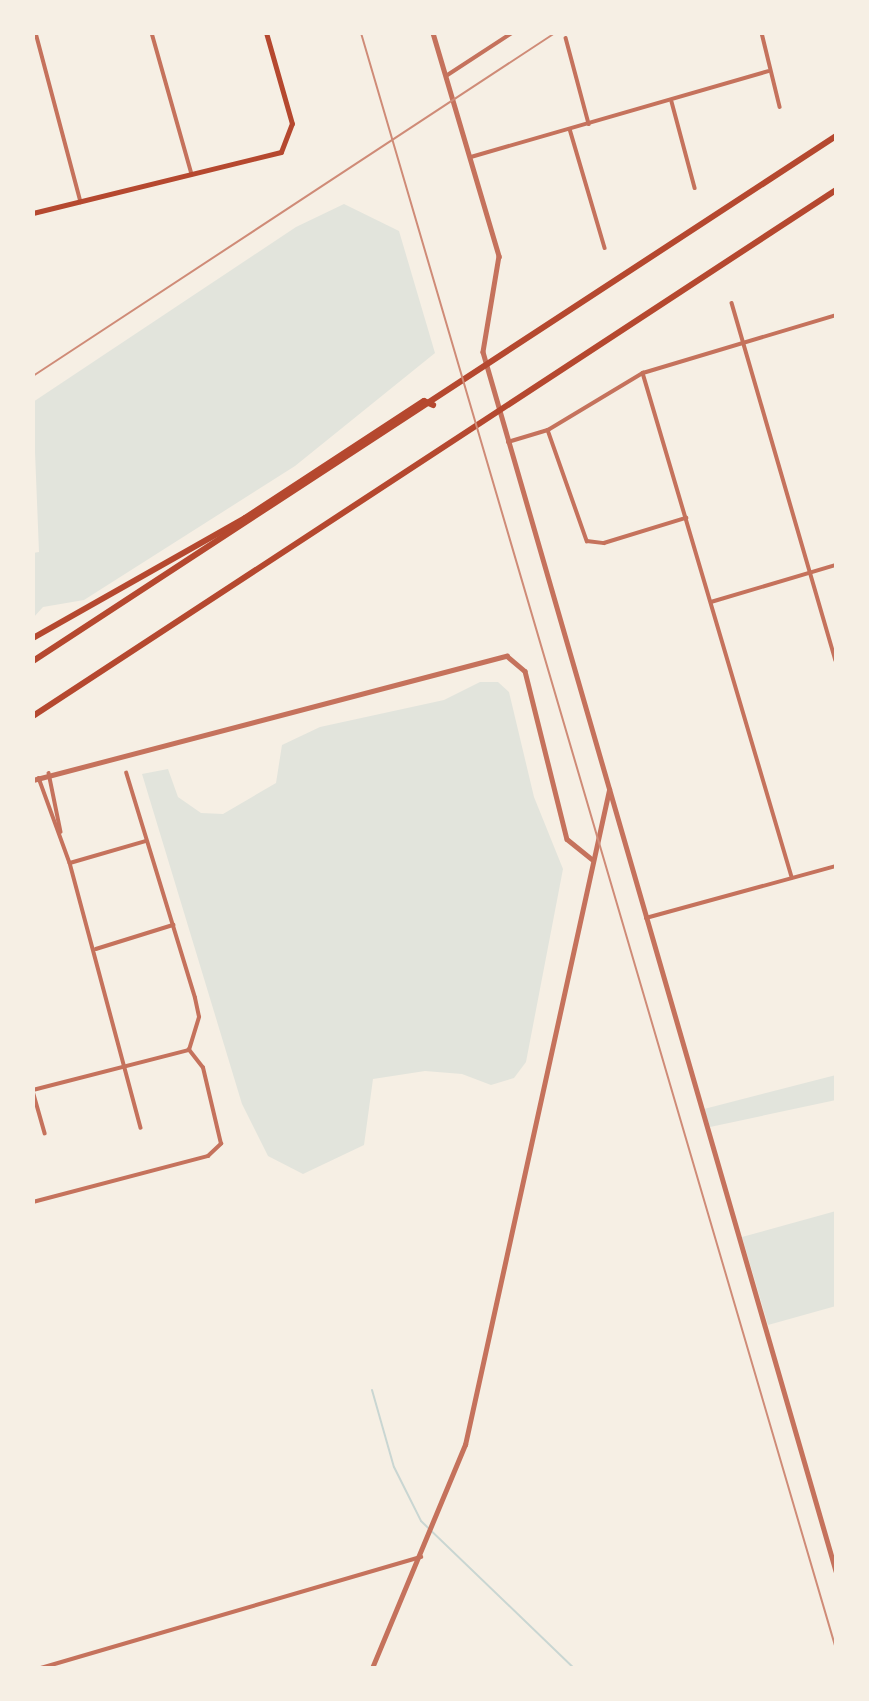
<!DOCTYPE html>
<style>
body{margin:0}
#map{position:relative;width:869px;height:1701px;overflow:hidden;background:#f6efe4;font-family:"Open Sans",sans-serif}
div>[style]{position:absolute}
[style*='--x']{left:calc(var(--x)*1px);top:calc(var(--y)*1px);width:calc(var(--w)*1px);rotate:calc(var(--a)*1deg)}
.green>*{inset:0;background:#e2e4dc}
.stream>*{height:2px;margin:-1px;padding:0 1px;transform-origin:1px;border-radius:1px;background:#c9d6d2}
.minor>*{height:3.5px;margin:-1.75px;padding:0 1.75px;transform-origin:1.75px;border-radius:1.75px;background:#c5725c}
.tertiary>*{height:4.5px;margin:-2.25px;padding:0 2.25px;transform-origin:2.25px;border-radius:2.25px;background:#c5725c}
.secondary>*{height:4.5px;margin:-2.25px;padding:0 2.25px;transform-origin:2.25px;border-radius:2.25px;background:#b5482f}
.motorway>*{height:6px;margin:-3px;padding:0 3px;transform-origin:3px;border-radius:3px;background:#b5482f}
.rail>*{height:2px;margin:-1px;padding:0 1px;transform-origin:1px;border-radius:1px;background:#cf8b77}
span{translate:-50% -50%;white-space:nowrap;text-align:center;line-height:1.15;-webkit-text-stroke:5px #f6efe4;paint-order:stroke}
.frame{position:absolute;inset:0;border:35px solid #f6efe4;pointer-events:none}
</style>
<div id="map">
<div class="green">
<i style="clip-path:polygon(344px 204px,399px 231px,435px 353px,295px 466px,84px 600px,43px 607px,33px 618px,33px 553px,39px 552px,33px 402px,296px 227px)"></i>
<i style="clip-path:polygon(480px 682px,498px 682px,509px 692px,534px 797px,563px 869px,526px 1062px,514px 1078px,491px 1085px,462px 1074px,425px 1071px,373px 1079px,364px 1145px,303px 1174px,268px 1156px,242px 1104px,142px 774px,168px 769px,178px 797px,201px 813px,223px 814px,276px 783px,282px 745px,320px 727px,444px 700px)"></i>
<i style="clip-path:polygon(836px 1075px,836px 1100px,710px 1127px,704px 1109px)"></i>
<i style="clip-path:polygon(836px 1211px,836px 1306px,768px 1325px,742px 1237px)"></i>
</div>
<div class="stream">
<i style="--x:372;--y:1390;--w:80;--a:74.1"></i>
<i style="--x:394;--y:1467;--w:60;--a:63.4"></i>
<i style="--x:421;--y:1521;--w:212;--a:43.9"></i>
</div>
<div class="minor">
<i style="--x:36;--y:33;--w:175;--a:75.1"></i>
<i style="--x:152;--y:33;--w:147;--a:74.2"></i>
<i style="--x:762;--y:33;--w:76;--a:76.3"></i>
<i style="--x:566;--y:38;--w:89;--a:75"></i>
<i style="--x:446;--y:76;--w:79;--a:-33.1"></i>
<i style="--x:672;--y:102;--w:89;--a:75"></i>
<i style="--x:570;--y:129;--w:124;--a:73.6"></i>
<i style="--x:471;--y:157;--w:309;--a:-16.1"></i>
<i style="--x:732;--y:303;--w:372;--a:73.8"></i>
<i style="--x:643;--y:373;--w:526;--a:73.53"></i>
<i style="--x:548;--y:430;--w:118;--a:70.6"></i>
<i style="--x:587;--y:541;--w:17;--a:7"></i>
<i style="--x:604;--y:543;--w:86;--a:-17"></i>
<i style="--x:508;--y:442;--w:42;--a:-16.7"></i>
<i style="--x:548;--y:430;--w:111;--a:-31"></i>
<i style="--x:643;--y:373;--w:202;--a:-16.7"></i>
<i style="--x:711;--y:602;--w:130;--a:-16.5"></i>
<i style="--x:49;--y:773;--w:60;--a:78.5"></i>
<i style="--x:39;--y:778;--w:90;--a:70"></i>
<i style="--x:70;--y:863;--w:274;--a:75"></i>
<i style="--x:70;--y:863;--w:79;--a:-16.1"></i>
<i style="--x:646;--y:918;--w:197;--a:-15.3"></i>
<i style="--x:96;--y:949;--w:81;--a:-17.3"></i>
<i style="--x:33;--y:1090;--w:161;--a:-14.4"></i>
<i style="--x:33;--y:1091;--w:44;--a:74.1"></i>
<i style="--x:33;--y:1202;--w:181;--a:-14.7"></i>
<i style="--x:208;--y:1156;--w:18;--a:-43"></i>
<i style="--x:221;--y:1144;--w:78;--a:-103.3"></i>
<i style="--x:203;--y:1068;--w:23;--a:-128"></i>
<i style="--x:189;--y:1050;--w:34;--a:-73"></i>
<i style="--x:199;--y:1017;--w:19;--a:-102"></i>
<i style="--x:195;--y:998;--w:235;--a:-107"></i>
<i style="--x:41;--y:1668;--w:396;--a:-16.3"></i>
</div>
<div class="tertiary">
<i style="--x:433;--y:33;--w:233;--a:73.5"></i>
<i style="--x:499;--y:256;--w:97;--a:99.5"></i>
<i style="--x:483;--y:352;--w:1269;--a:73.85"></i>
<i style="--x:33;--y:780;--w:490;--a:-14.7"></i>
<i style="--x:507;--y:656;--w:23;--a:40"></i>
<i style="--x:525;--y:671;--w:173;--a:76"></i>
<i style="--x:567;--y:839;--w:32;--a:39"></i>
<i style="--x:372;--y:1668;--w:242;--a:-67.4"></i>
<i style="--x:465;--y:1445;--w:671;--a:-77.6"></i>
</div>
<div class="secondary">
<i style="--x:33;--y:213;--w:255;--a:-13.8"></i>
<i style="--x:281;--y:152;--w:30;--a:-69"></i>
<i style="--x:292;--y:124;--w:95;--a:-105.9"></i>
</div>
<div class="motorway">
<i style="--x:33;--y:638;--w:244;--a:-29.5"></i>
<i style="--x:245;--y:518;--w:214;--a:-33.2"></i>
<i style="--x:424;--y:401;--w:10;--a:24"></i>
<i style="--x:33;--y:661;--w:959;--a:-33.18"></i>
<i style="--x:33;--y:716;--w:960;--a:-33.23"></i>
</div>
<div class="rail">
<i style="--x:361;--y:33;--w:1684;--a:73.62"></i>
<i style="--x:33;--y:376;--w:625;--a:-33.31"></i>
</div>
<div class="frame"></div>
</div>
